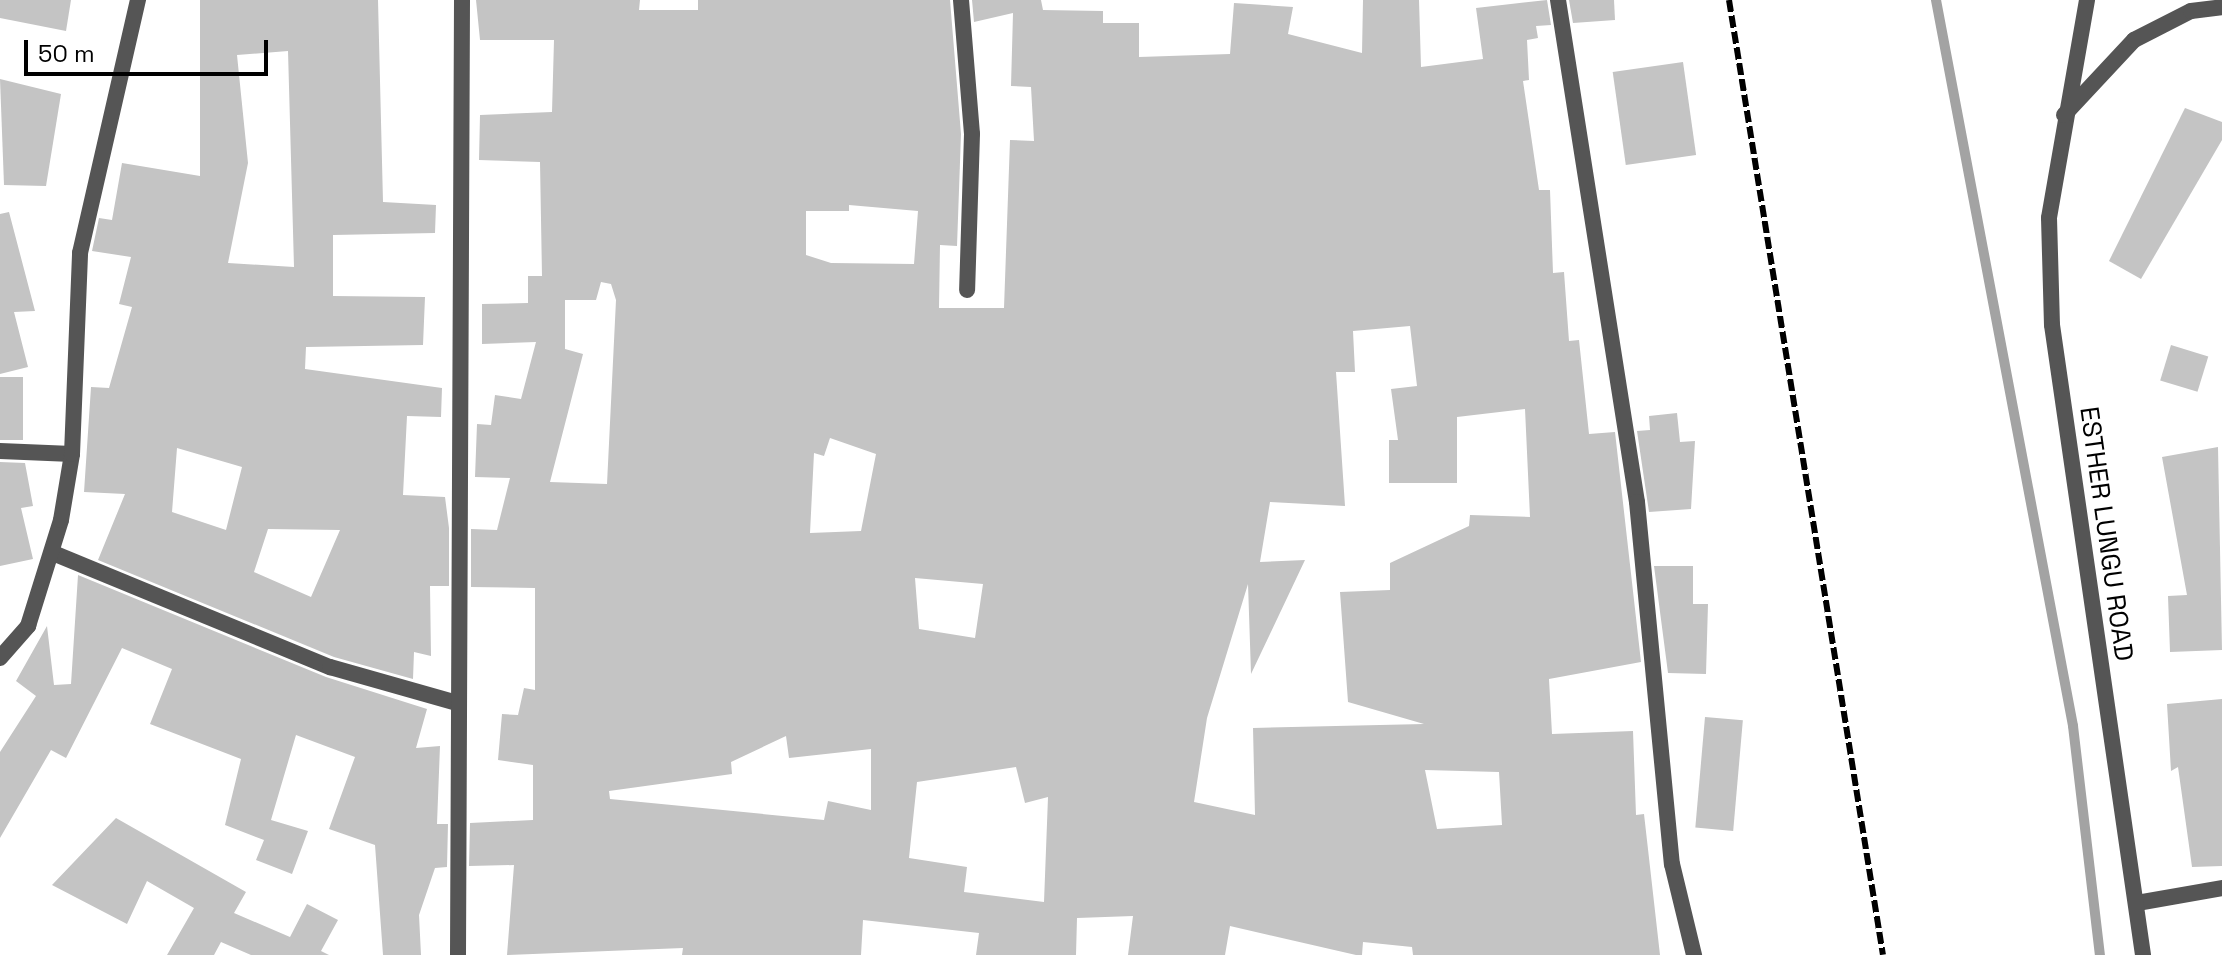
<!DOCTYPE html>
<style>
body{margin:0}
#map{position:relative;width:2222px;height:955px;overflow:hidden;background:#fff;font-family:"Space Grotesk",sans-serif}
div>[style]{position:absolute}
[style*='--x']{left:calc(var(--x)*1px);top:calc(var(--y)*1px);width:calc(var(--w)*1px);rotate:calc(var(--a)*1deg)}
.stream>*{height:10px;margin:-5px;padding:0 5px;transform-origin:5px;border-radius:5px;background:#a3a3a3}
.building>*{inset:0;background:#c4c4c4;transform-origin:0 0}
.minor>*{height:16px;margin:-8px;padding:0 8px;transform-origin:8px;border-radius:8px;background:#555}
.tertiary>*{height:16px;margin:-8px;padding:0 8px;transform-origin:8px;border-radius:8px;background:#555}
.rail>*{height:6px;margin-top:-3px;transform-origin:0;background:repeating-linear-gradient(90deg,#000 0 12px,transparent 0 16px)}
span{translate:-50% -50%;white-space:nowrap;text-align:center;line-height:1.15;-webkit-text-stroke:8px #fff;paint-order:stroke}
.street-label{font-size:26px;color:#000}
.scale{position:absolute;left:24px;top:40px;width:244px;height:36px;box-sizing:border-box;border:4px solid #000;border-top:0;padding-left:10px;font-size:24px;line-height:28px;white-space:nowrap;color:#000;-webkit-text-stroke:6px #fff;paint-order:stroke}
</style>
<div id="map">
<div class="stream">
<i style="--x:1936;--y:0;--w:739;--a:79.31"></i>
<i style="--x:2073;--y:726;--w:231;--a:83.3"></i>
</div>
<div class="building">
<i style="clip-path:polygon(0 0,71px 0,66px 31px,0 18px)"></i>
<i style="clip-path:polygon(evenodd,200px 0,378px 0,383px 202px,436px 205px,435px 233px,333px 235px,333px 296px,425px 297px,423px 345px,306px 347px,305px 369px,442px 388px,441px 417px,407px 416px,403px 495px,445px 497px,449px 528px,449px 586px,430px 586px,431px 656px,414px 652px,413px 679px,334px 657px,98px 560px,125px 494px,84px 492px,91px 387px,109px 388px,132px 307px,119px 304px,131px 257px,92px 251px,99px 218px,112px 220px,122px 163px,200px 176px,200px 0,288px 51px,294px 267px,228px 263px,248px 163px,237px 55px,288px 51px,200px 0,177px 448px,242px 467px,226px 530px,172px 512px,177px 448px,200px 0,268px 529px,340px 530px,311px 597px,254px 572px,268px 529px)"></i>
<i style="clip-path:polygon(evenodd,476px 0,640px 0,639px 10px,698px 10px,698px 0,950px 0,961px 134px,957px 246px,940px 245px,939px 308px,1004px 308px,1010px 140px,1034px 141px,1031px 87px,1011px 86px,1013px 13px,974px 22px,972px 0,1041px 0,1043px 10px,1103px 11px,1103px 23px,1139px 23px,1139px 57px,1230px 54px,1234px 3px,1293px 7px,1288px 34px,1362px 53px,1363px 0,1419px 0,1421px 67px,1483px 59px,1476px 8px,1547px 0,1551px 25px,1536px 26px,1538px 38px,1527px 40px,1529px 80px,1523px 81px,1539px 190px,1550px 190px,1553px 273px,1564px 272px,1569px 341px,1579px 340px,1589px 434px,1615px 432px,1641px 662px,1549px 679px,1552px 734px,1633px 731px,1636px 815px,1644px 814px,1660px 955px,1413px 955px,1412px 947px,1363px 942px,1362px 955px,1356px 955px,1230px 926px,1225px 955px,1128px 955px,1133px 916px,1077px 918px,1076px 955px,976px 955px,979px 933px,863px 920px,861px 955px,682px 955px,683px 948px,507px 955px,514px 865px,469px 866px,470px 823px,533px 820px,533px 765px,498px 760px,502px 714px,518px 715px,524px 688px,535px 690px,535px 588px,471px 587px,471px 529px,497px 530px,510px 478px,475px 477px,477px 424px,491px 425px,495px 395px,521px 399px,536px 342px,482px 344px,482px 304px,528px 303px,528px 276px,542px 276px,540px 162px,479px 160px,480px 115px,552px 112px,554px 40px,480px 40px,476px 0,849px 205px,918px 211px,914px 264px,831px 263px,806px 255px,806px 211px,849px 211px,849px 205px,476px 0,601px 282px,611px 284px,616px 300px,607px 484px,550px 482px,583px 354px,565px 349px,565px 300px,596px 300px,601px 282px,476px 0,1410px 326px,1417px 386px,1391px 389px,1398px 440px,1389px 440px,1389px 483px,1457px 483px,1457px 417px,1525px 409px,1530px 517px,1470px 515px,1469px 526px,1390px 563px,1390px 590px,1340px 592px,1348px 702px,1424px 724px,1253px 728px,1255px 815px,1194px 802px,1207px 718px,1248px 584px,1251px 674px,1305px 560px,1260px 562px,1270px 502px,1345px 506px,1336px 372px,1355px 372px,1353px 331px,1410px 326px,476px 0,830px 438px,876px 454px,861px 531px,810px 533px,814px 453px,824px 456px,830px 438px,476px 0,915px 578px,983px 584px,975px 638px,919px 629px,915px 578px,476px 0,786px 736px,789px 758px,871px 749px,871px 810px,828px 801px,824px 820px,610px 799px,609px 791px,732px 774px,731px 762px,786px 736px,476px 0,1016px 767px,1025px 803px,1048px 797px,1044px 902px,964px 892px,967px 867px,909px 858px,917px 782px,1016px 767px,476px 0,1425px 770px,1499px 772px,1502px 825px,1437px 829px,1425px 770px)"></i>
<i style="clip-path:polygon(1569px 0,1614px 0,1615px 20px,1573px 23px)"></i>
<i style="left:1683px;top:62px;width:94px;height:71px;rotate:82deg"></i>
<i style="clip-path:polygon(0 79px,61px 94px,46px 186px,4px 185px)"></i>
<i style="clip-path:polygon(2185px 108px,2222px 122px,2222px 140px,2141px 279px,2109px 261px)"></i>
<i style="clip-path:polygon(9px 212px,35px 311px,14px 312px,28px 367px,0 374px,0 214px)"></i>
<i style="left:2171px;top:345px;width:39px;height:37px;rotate:17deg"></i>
<i style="left:0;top:377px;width:23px;height:63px"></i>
<i style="clip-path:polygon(1677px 413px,1680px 442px,1695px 441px,1691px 509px,1649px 512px,1637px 431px,1650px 430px,1649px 416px)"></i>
<i style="clip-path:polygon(2218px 447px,2222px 650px,2170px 652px,2168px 596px,2187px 595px,2162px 457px)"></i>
<i style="clip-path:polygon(0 462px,25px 463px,33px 506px,21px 508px,33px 559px,0 566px)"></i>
<i style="clip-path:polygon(1654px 566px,1693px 566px,1693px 604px,1708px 604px,1706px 674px,1668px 673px)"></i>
<i style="clip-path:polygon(78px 575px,326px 677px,427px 709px,416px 748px,440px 746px,437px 824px,448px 824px,447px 867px,435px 868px,419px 915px,421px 955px,383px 955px,375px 845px,329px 829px,355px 757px,296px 735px,271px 820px,308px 831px,292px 874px,256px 860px,264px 840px,225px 825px,241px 759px,150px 724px,172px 669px,122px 648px,66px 758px,51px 750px,0 838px,0 752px,36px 696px,16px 681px,47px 626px,54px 685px,71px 684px)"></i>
<i style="clip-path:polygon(2222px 699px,2222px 866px,2192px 867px,2178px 767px,2171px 771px,2167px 704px)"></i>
<i style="left:1705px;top:717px;width:38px;height:111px;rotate:5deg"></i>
<i style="clip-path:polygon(116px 818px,246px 892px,234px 913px,290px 937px,307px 904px,338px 920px,321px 951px,329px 955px,251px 955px,221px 942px,214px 955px,167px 955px,194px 908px,147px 881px,127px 924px,52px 885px)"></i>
</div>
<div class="minor">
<i style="--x:961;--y:0;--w:134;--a:85.3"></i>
<i style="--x:972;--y:134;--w:156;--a:91.8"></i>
<i style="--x:1558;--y:0;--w:508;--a:81.06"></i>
<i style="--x:1637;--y:502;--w:364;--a:84.5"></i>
<i style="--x:1672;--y:864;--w:94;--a:76.4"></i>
<i style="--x:0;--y:451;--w:72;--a:2.4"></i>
<i style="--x:53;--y:553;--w:300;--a:22.4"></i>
<i style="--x:330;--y:667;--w:132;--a:15.8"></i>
<i style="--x:0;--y:658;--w:43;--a:-48.8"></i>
<i style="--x:28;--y:626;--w:111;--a:-72.7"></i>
<i style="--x:61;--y:520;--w:67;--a:-80.5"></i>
<i style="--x:72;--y:454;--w:201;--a:-87.7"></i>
<i style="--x:80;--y:253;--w:260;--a:-77.1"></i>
<i style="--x:2137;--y:903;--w:86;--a:-10"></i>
</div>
<div class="tertiary">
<i style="--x:2087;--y:0;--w:221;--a:99.9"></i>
<i style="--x:2049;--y:218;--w:107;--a:88.4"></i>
<i style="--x:2052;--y:325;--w:637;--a:81.78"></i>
<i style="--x:2064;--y:115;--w:103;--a:-47"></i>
<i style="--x:2134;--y:40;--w:64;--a:-27"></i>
<i style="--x:2191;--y:11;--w:31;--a:-7"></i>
<i style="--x:458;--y:955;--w:955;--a:-89.76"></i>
</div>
<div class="rail">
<i style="--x:1729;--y:0;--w:967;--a:80.84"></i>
</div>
<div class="street-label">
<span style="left:2106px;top:534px;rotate:82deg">ESTHER LUNGU ROAD</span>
</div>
<div class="scale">50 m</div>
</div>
